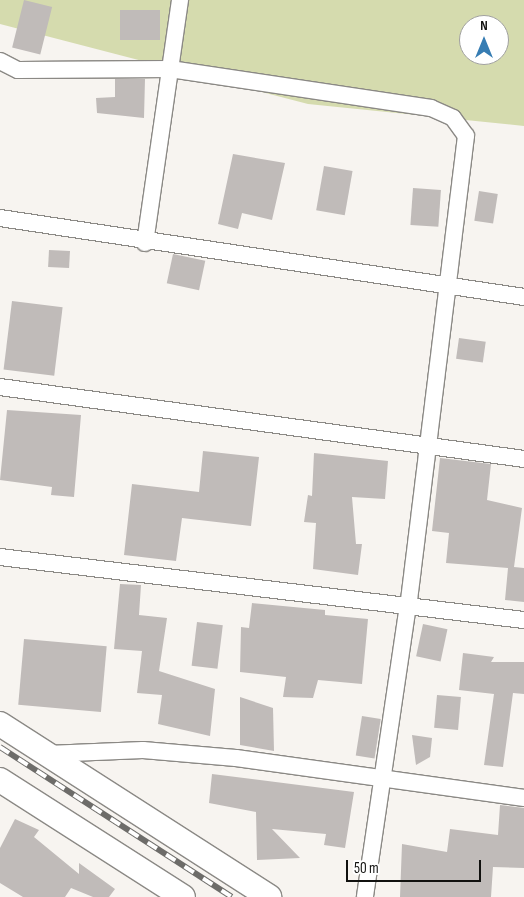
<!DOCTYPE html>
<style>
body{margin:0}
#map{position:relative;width:524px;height:897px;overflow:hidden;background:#f7f4f0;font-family:"Sofia Sans Condensed",sans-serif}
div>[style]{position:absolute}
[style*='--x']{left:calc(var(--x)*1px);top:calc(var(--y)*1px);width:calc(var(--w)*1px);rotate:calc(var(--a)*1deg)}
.green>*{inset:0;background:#d5dbae}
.building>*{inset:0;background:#c0bbb9;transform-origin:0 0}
.roads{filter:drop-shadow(1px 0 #8b8985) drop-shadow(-1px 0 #8b8985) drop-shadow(0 1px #8b8985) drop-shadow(0 -1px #8b8985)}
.minor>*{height:16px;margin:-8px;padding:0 8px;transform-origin:8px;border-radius:8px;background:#fff}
.secondary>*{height:24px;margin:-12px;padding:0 12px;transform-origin:12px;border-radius:12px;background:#fff}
.rail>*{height:5.5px;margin-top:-2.75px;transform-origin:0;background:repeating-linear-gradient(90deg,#fff 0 11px,#6d6c69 0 22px);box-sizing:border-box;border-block:1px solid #6d6c69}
span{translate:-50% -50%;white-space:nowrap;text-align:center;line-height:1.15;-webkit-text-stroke:5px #fff;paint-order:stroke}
.north{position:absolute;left:459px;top:15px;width:50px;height:50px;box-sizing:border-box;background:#fff;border:1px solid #a0a09f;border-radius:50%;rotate:0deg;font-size:14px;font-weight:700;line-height:20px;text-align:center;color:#11110f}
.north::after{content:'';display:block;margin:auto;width:18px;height:22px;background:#377db3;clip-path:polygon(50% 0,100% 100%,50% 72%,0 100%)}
.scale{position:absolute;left:346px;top:860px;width:135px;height:22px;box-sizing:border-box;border:2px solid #11110f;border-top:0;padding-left:6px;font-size:15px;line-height:18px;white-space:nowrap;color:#11110f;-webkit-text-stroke:4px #fff;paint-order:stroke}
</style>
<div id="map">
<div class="green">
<i style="clip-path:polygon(evenodd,0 0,524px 0,524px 126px,308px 104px,0 24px,0 0,469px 25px,499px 25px,499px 55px,469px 55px,469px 25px)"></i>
</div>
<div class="building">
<i style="left:24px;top:0;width:29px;height:49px;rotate:14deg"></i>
<i style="left:120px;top:10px;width:40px;height:30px"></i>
<i style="clip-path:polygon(115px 79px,145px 79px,144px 118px,97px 113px,96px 98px,115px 97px)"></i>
<i style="clip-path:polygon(233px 154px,285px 163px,272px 220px,242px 213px,238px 229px,218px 224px)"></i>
<i style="left:324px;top:166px;width:29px;height:45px;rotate:10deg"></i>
<i style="left:413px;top:188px;width:28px;height:37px;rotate:4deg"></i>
<i style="left:479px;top:191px;width:19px;height:30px;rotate:9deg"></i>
<i style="left:49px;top:250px;width:21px;height:17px;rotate:3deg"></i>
<i style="left:173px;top:254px;width:33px;height:30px;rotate:12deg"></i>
<i style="left:12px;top:301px;width:51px;height:69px;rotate:7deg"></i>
<i style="left:459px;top:338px;width:27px;height:21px;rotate:8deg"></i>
<i style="clip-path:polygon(7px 410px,81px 415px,74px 497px,51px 495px,52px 487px,0 480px)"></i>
<i style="clip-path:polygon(203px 451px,259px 457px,251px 526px,182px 518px,176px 561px,124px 555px,132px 484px,199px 492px)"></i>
<i style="clip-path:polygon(314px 453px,388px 461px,385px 499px,352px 497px,356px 544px,362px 544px,358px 575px,313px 569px,316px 523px,304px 522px,308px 495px,312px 496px)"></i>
<i style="clip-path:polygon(440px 458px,491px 464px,487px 500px,522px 508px,514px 567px,524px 568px,524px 602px,505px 600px,508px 568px,446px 563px,449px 533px,432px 531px)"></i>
<i style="clip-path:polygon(120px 584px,141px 585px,139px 615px,167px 618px,159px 671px,215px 689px,210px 736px,158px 724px,162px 695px,137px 693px,142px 651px,114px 649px)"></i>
<i style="clip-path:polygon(252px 603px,325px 610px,325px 615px,368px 619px,362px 684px,318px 680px,313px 698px,283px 697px,286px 677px,240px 672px,241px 627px,249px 628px)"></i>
<i style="left:197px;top:622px;width:26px;height:44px;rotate:7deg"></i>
<i style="left:423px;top:624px;width:25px;height:33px;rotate:12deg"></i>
<i style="left:24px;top:639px;width:83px;height:66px;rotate:5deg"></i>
<i style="clip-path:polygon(463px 653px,494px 657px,491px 662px,524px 662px,524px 694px,513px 693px,503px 767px,484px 765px,494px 694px,459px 690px)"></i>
<i style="left:437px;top:695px;width:24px;height:33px;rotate:5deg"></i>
<i style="clip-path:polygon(240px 697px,273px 708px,274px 751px,240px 745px)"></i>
<i style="left:362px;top:716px;width:19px;height:40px;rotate:9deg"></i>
<i style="clip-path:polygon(412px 735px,432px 738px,430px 757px,416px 765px)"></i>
<i style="clip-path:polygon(212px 774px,354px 792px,345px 848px,324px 845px,326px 834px,272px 829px,300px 858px,257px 860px,256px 812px,209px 803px)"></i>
<i style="clip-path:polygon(500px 805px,524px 808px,524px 868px,493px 867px,491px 897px,400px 897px,402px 844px,447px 852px,450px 829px,498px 835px)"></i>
<i style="clip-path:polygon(15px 819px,39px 830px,34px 837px,79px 874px,79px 863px,115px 889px,109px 897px,93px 897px,71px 888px,65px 897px,23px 897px,0 883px,0 848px)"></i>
</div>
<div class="roads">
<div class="minor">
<i style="--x:0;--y:61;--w:20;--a:27"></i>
<i style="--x:18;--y:70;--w:152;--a:-0.4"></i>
<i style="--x:170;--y:69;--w:264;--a:8.5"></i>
<i style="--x:431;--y:108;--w:24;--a:24"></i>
<i style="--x:453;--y:118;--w:22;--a:54"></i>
<i style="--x:466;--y:136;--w:473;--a:97"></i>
<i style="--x:408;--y:605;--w:295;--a:98.4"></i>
<i style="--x:0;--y:218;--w:530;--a:8.57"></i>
<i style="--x:145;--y:243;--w:246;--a:-81.8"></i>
<i style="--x:0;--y:387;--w:529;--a:7.82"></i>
<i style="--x:0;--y:557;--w:528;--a:6.86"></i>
<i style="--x:47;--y:754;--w:96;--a:-2.4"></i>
<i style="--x:143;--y:750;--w:93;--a:4.9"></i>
<i style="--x:236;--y:758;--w:291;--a:7.9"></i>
</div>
<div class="secondary">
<i style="--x:0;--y:724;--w:320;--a:32.7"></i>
<i style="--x:0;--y:780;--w:217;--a:32.6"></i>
</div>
</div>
<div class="rail">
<i style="--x:0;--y:747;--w:276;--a:32.9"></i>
</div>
<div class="north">N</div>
<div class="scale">50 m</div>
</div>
